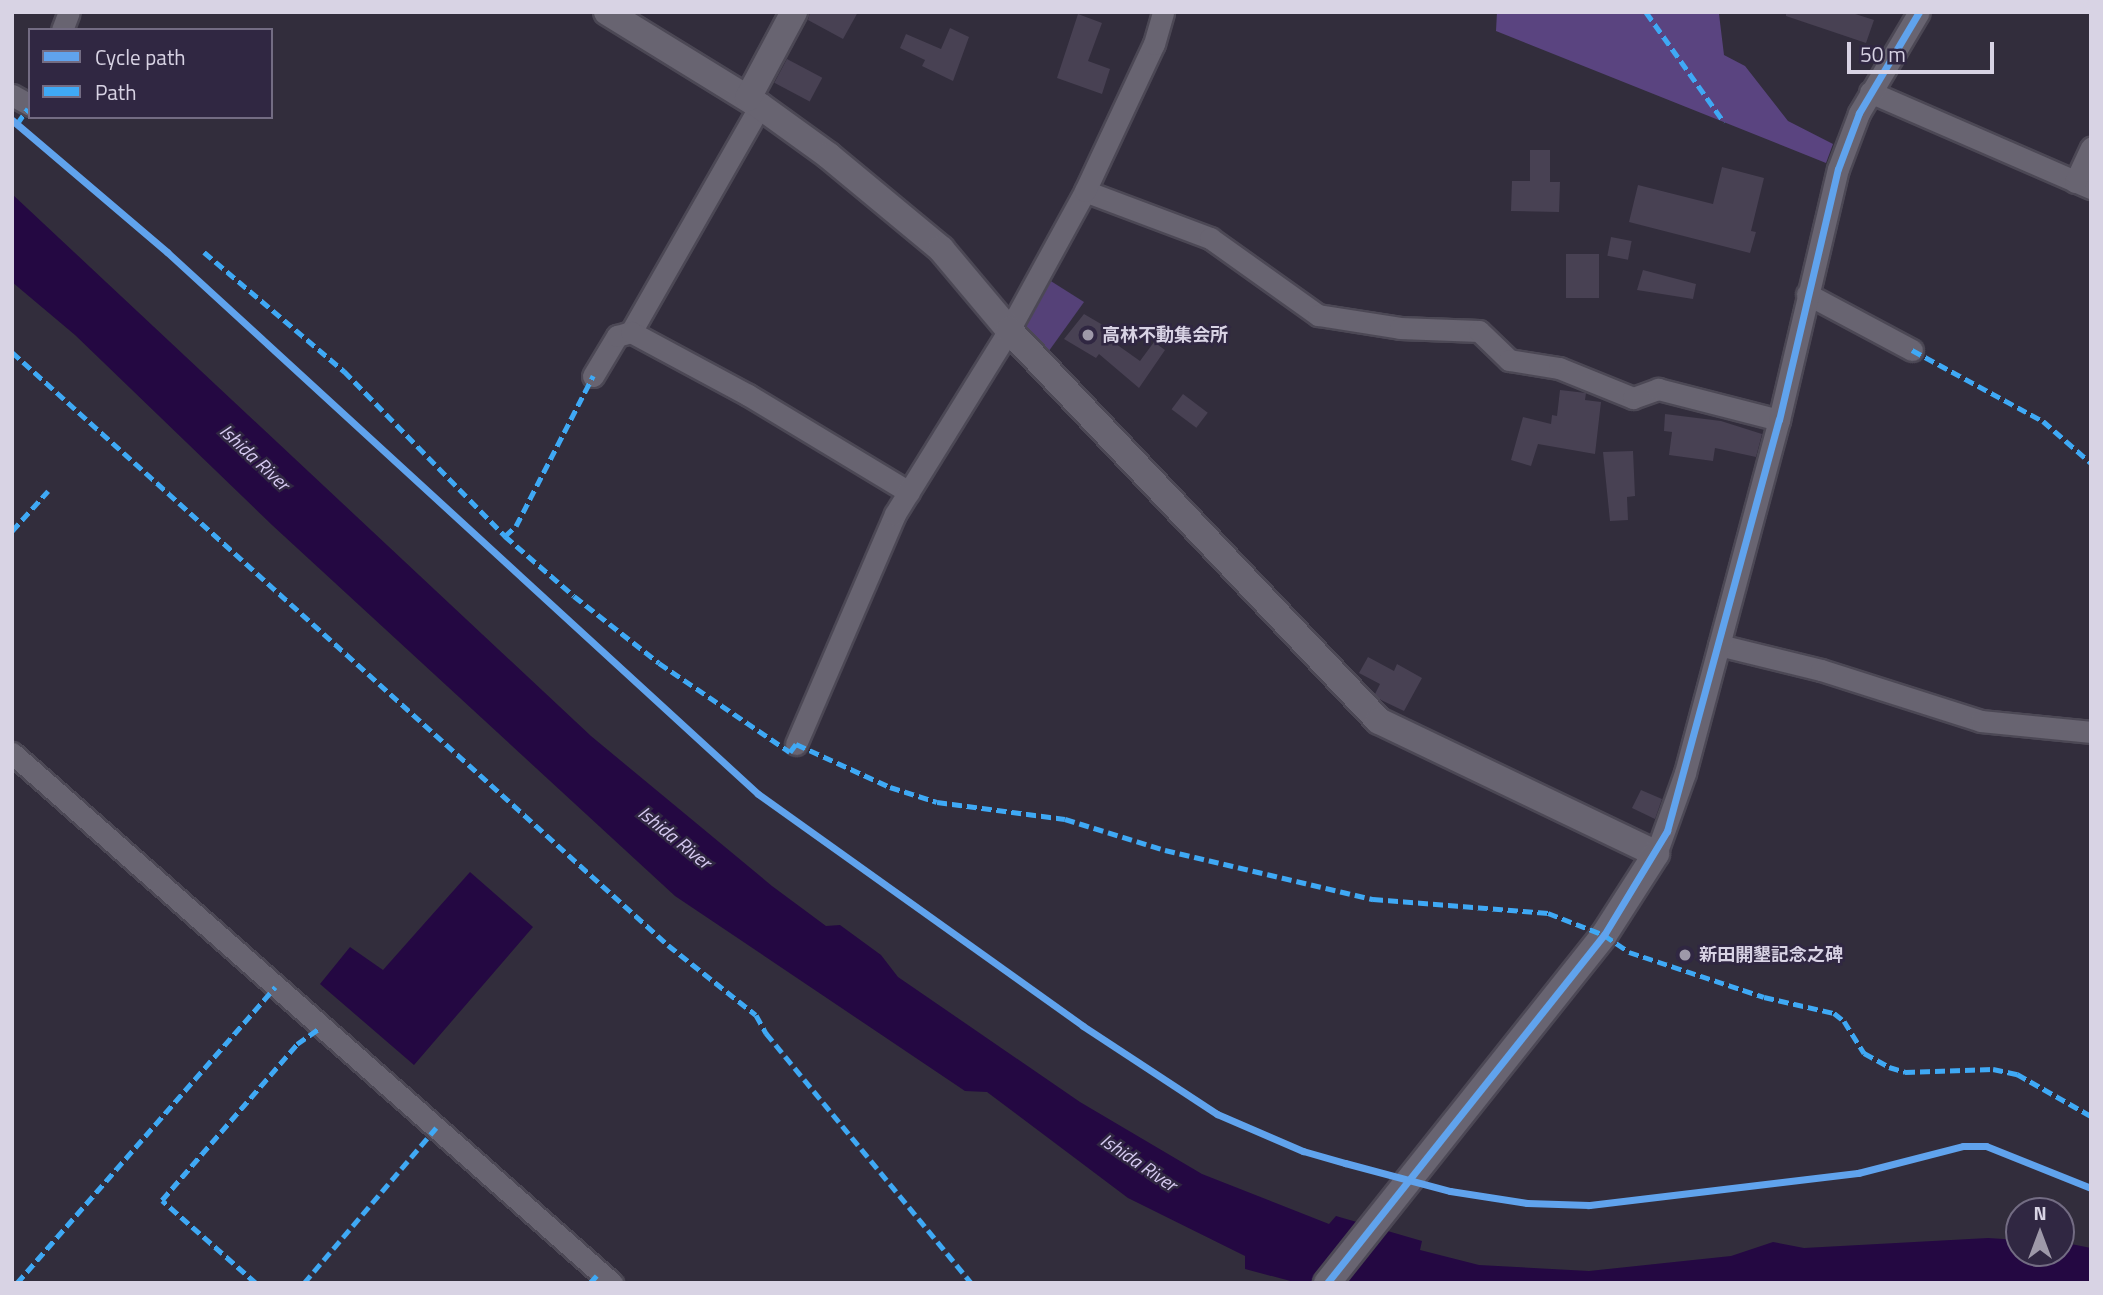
<!DOCTYPE html>
<meta charset="utf-8">
<style>
body{margin:0}
#map{position:relative;width:2103px;height:1295px;overflow:hidden;background:#322d3c;font-family:"Titillium Web","Noto Sans JP",sans-serif}
div>[style]{position:absolute}
[style*='--x']{left:calc(var(--x)*1px);top:calc(var(--y)*1px);width:calc(var(--w)*1px);rotate:calc(var(--a)*1deg)}
.green>*{inset:0;background:#554178}
.forest>*{inset:0;background:#5a4480}
.water>*{inset:0;background:#240842}
.building>*{inset:0;background:#484153;transform-origin:0 0}
.roads{filter:drop-shadow(2px 0 #4c4855) drop-shadow(-2px 0 #4c4855) drop-shadow(0 2px #4c4855) drop-shadow(0 -2px #4c4855)}
.minor>*{height:21px;margin:-10.5px;padding:0 10.5px;transform-origin:10.5px;border-radius:10.5px;background:#686471}
.tertiary>*{height:26px;margin:-13px;padding:0 13px;transform-origin:13px;border-radius:13px;background:#686471}
.quiet>*{height:5px;margin-top:-2.5px;transform-origin:0;background:repeating-linear-gradient(90deg,#3fa9f5 0 10px,transparent 0 15px)}
.cycleway>*{height:7px;margin:-3.5px;padding:0 3.5px;transform-origin:3.5px;border-radius:3.5px;background:#60a3ed}
.dots>*{width:19px;height:19px;translate:-50% -50%;box-sizing:border-box;border:4px solid #302742;border-radius:50%}
span{translate:-50% -50%;white-space:nowrap;text-align:center;line-height:1.15;-webkit-text-stroke:5px #302742;paint-order:stroke}
.poi-label{font-size:18px;color:#d8d3e4;font-weight:700}
.left{translate:0 -50%;text-align:left}
.water-label{font-size:19px;color:#d6caf1;font-style:italic}
.frame{position:absolute;inset:0;border:14px solid #d8d3e4;pointer-events:none}
.legend{position:absolute;left:28px;top:28px;width:245px;height:91px;box-sizing:border-box;background:#302742;border:2px solid #736c83;margin:0;padding:9px 12px;list-style:none;font-size:21px;color:#d8d3e4}
.legend li{display:flex;align-items:center;gap:14px;height:35px}
.legend b{width:35px;border:2px solid #736c83}
.north{position:absolute;left:2005px;top:1197px;width:70px;height:70px;box-sizing:border-box;background:#302742;border:2px solid #736c83;border-radius:50%;rotate:0deg;font-size:19px;font-weight:700;line-height:28px;text-align:center;color:#d8d3e4}
.north::after{content:'';display:block;margin:auto;width:24px;height:32px;background:#9e99a9;clip-path:polygon(50% 0,100% 100%,50% 72%,0 100%)}
.scale{position:absolute;left:1847px;top:42px;width:147px;height:32px;box-sizing:border-box;border:4px solid #d8d3e4;border-top:0;padding-left:9px;font-size:21px;line-height:24px;white-space:nowrap;color:#d8d3e4;-webkit-text-stroke:5px #302742;paint-order:stroke}
</style>
<div id="map">
<div class="green">
<i style="clip-path:polygon(1046px 278px,1084px 302px,1046px 355px,1019px 325px)"></i>
</div>
<div class="forest">
<i style="clip-path:polygon(1497px 12px,1719px 14px,1724px 55px,1745px 66px,1788px 121px,1833px 144px,1826px 163px,1496px 31px)"></i>
</div>
<div class="water">
<i style="clip-path:polygon(12px 194px,591px 736px,772px 886px,826px 926px,840px 925px,881px 955px,898px 977px,1080px 1102px,1202px 1174px,1329px 1224px,1336px 1216px,1422px 1241px,1420px 1250px,1479px 1265px,1589px 1271px,1731px 1256px,1773px 1242px,1804px 1248px,1988px 1238px,2019px 1240px,2019px 1253px,2061px 1253px,2061px 1242px,2091px 1248px,2091px 1283px,1298px 1283px,1245px 1269px,1245px 1256px,1128px 1198px,987px 1092px,965px 1091px,675px 896px,272px 525px,75px 335px,12px 282px)"></i>
<i style="clip-path:polygon(470px 872px,533px 927px,414px 1065px,320px 984px,350px 947px,383px 970px)"></i>
</div>
<div class="building">
<i style="clip-path:polygon(810px 12px,858px 12px,843px 39px,808px 20px)"></i>
<i style="clip-path:polygon(1786px 12px,1849px 12px,1874px 20px,1866px 43px,1786px 16px)"></i>
<i style="clip-path:polygon(1078px 14px,1102px 23px,1088px 61px,1110px 69px,1102px 94px,1057px 78px)"></i>
<i style="clip-path:polygon(950px 28px,969px 37px,953px 81px,922px 66px,925px 60px,900px 48px,906px 34px,941px 49px)"></i>
<i style="left:787px;top:59px;width:40px;height:27px;rotate:28deg"></i>
<i style="clip-path:polygon(1530px 150px,1550px 150px,1550px 182px,1560px 182px,1559px 212px,1511px 211px,1512px 181px,1530px 181px)"></i>
<i style="clip-path:polygon(1722px 167px,1764px 178px,1751px 231px,1756px 232px,1750px 253px,1629px 222px,1638px 185px,1713px 204px)"></i>
<i style="left:1611px;top:237px;width:21px;height:19px;rotate:11deg"></i>
<i style="left:1599px;top:254px;width:44px;height:33px;rotate:90deg"></i>
<i style="clip-path:polygon(1643px 270px,1696px 284px,1693px 299px,1637px 290px)"></i>
<i style="clip-path:polygon(1084px 314px,1113px 331px,1109px 339px,1140px 361px,1154px 342px,1165px 350px,1139px 388px,1099px 354px,1096px 358px,1064px 339px)"></i>
<i style="clip-path:polygon(1560px 390px,1586px 393px,1585px 400px,1601px 402px,1595px 454px,1538px 444px,1531px 466px,1511px 460px,1523px 417px,1551px 424px,1552px 415px,1557px 416px)"></i>
<i style="left:1183px;top:394px;width:31px;height:19px;rotate:37deg"></i>
<i style="clip-path:polygon(1665px 414px,1721px 421px,1762px 434px,1756px 457px,1715px 448px,1713px 461px,1669px 455px,1672px 432px,1664px 431px)"></i>
<i style="clip-path:polygon(1633px 451px,1635px 496px,1627px 497px,1628px 520px,1610px 521px,1603px 452px)"></i>
<i style="clip-path:polygon(1368px 657px,1394px 671px,1397px 664px,1422px 678px,1404px 711px,1381px 700px,1375px 694px,1380px 684px,1359px 673px)"></i>
<i style="clip-path:polygon(1641px 790px,1662px 799px,1655px 819px,1632px 808px)"></i>
</div>
<div class="roads">
<div class="minor">
<i style="--x:62;--y:30;--w:19;--a:-69"></i>
<i style="--x:1870;--y:92;--w:241;--a:23.5"></i>
<i style="--x:12;--y:95;--w:21;--a:29"></i>
<i style="--x:2075;--y:182;--w:38;--a:-65"></i>
<i style="--x:1085;--y:191;--w:134;--a:20.6"></i>
<i style="--x:1210;--y:238;--w:133;--a:35.5"></i>
<i style="--x:1318;--y:315;--w:83;--a:9"></i>
<i style="--x:1400;--y:328;--w:79;--a:2.2"></i>
<i style="--x:1479;--y:331;--w:42;--a:44"></i>
<i style="--x:1509;--y:360;--w:51;--a:9.1"></i>
<i style="--x:1559;--y:368;--w:80;--a:22.1"></i>
<i style="--x:1633;--y:398;--w:27;--a:-20"></i>
<i style="--x:1658;--y:389;--w:125;--a:14.4"></i>
<i style="--x:1807;--y:294;--w:119;--a:28.1"></i>
<i style="--x:631;--y:332;--w:260;--a:-60.3"></i>
<i style="--x:593;--y:376;--w:47;--a:-59"></i>
<i style="--x:617;--y:336;--w:15;--a:-16"></i>
<i style="--x:631;--y:332;--w:133;--a:28.3"></i>
<i style="--x:748;--y:395;--w:188;--a:31.1"></i>
<i style="--x:1719;--y:645;--w:105;--a:13.8"></i>
<i style="--x:1821;--y:670;--w:168;--a:17.7"></i>
<i style="--x:1981;--y:721;--w:111;--a:5.7"></i>
<i style="--x:796;--y:744;--w:250;--a:-66.7"></i>
<i style="--x:895;--y:514;--w:216;--a:-58.2"></i>
<i style="--x:1009;--y:330;--w:158;--a:-61.3"></i>
<i style="--x:1085;--y:191;--w:162;--a:-64.9"></i>
<i style="--x:1154;--y:44;--w:33;--a:-74"></i>
<i style="--x:12;--y:753;--w:801;--a:41.46"></i>
<i style="--x:1656;--y:854;--w:86;--a:-70.3"></i>
<i style="--x:1685;--y:773;--w:365;--a:-75.1"></i>
<i style="--x:1779;--y:420;--w:258;--a:-76.8"></i>
<i style="--x:1838;--y:169;--w:60;--a:-69.4"></i>
<i style="--x:1859;--y:113;--w:117;--a:-59.3"></i>
</div>
<div class="tertiary">
<i style="--x:607;--y:12;--w:180;--a:31.6"></i>
<i style="--x:760;--y:106;--w:85;--a:35.9"></i>
<i style="--x:829;--y:156;--w:146;--a:39.7"></i>
<i style="--x:941;--y:249;--w:106;--a:50"></i>
<i style="--x:1009;--y:330;--w:538;--a:46.58"></i>
<i style="--x:1379;--y:721;--w:307;--a:25.6"></i>
<i style="--x:1656;--y:854;--w:96;--a:122.7"></i>
<i style="--x:1604;--y:935;--w:445;--a:128.5"></i>
<i style="--x:748;--y:98;--w:98;--a:-61.9"></i>
</div>
</div>
<div class="quiet">
<i style="--x:1646;--y:12;--w:135;--a:54.7"></i>
<i style="--x:17;--y:124;--w:19;--a:-55"></i>
<i style="--x:204;--y:252;--w:184;--a:40.4"></i>
<i style="--x:344;--y:371;--w:231;--a:45.7"></i>
<i style="--x:505;--y:536;--w:91;--a:41"></i>
<i style="--x:574;--y:596;--w:108;--a:38.2"></i>
<i style="--x:659;--y:663;--w:158;--a:34.2"></i>
<i style="--x:790;--y:752;--w:10;--a:-53"></i>
<i style="--x:796;--y:744;--w:103;--a:24.6"></i>
<i style="--x:890;--y:787;--w:49;--a:17.7"></i>
<i style="--x:937;--y:802;--w:129;--a:7.6"></i>
<i style="--x:1065;--y:819;--w:105;--a:17.2"></i>
<i style="--x:1165;--y:850;--w:214;--a:13.3"></i>
<i style="--x:1373;--y:899;--w:176;--a:4.6"></i>
<i style="--x:1548;--y:913;--w:60;--a:21.4"></i>
<i style="--x:1604;--y:935;--w:30;--a:34"></i>
<i style="--x:1629;--y:952;--w:142;--a:18.4"></i>
<i style="--x:1764;--y:997;--w:72;--a:12.9"></i>
<i style="--x:1834;--y:1013;--w:13;--a:39"></i>
<i style="--x:1844;--y:1021;--w:38;--a:58"></i>
<i style="--x:1864;--y:1053;--w:29;--a:29"></i>
<i style="--x:1889;--y:1067;--w:17;--a:17"></i>
<i style="--x:1905;--y:1072;--w:88;--a:-2"></i>
<i style="--x:1993;--y:1069;--w:25;--a:12"></i>
<i style="--x:2017;--y:1074;--w:85;--a:29.6"></i>
<i style="--x:1912;--y:350;--w:149;--a:28.5"></i>
<i style="--x:2043;--y:421;--w:64;--a:41.2"></i>
<i style="--x:12;--y:352;--w:884;--a:42.11"></i>
<i style="--x:668;--y:945;--w:112;--a:38.5"></i>
<i style="--x:756;--y:1015;--w:21;--a:61"></i>
<i style="--x:766;--y:1033;--w:323;--a:50.6"></i>
<i style="--x:12;--y:531;--w:54;--a:-48"></i>
<i style="--x:505;--y:536;--w:15;--a:-42"></i>
<i style="--x:516;--y:526;--w:169;--a:-62.8"></i>
<i style="--x:17;--y:1283;--w:393;--a:-48.9"></i>
<i style="--x:256;--y:1283;--w:125;--a:-138.6"></i>
<i style="--x:162;--y:1200;--w:206;--a:-49.1"></i>
<i style="--x:297;--y:1044;--w:29;--a:-35"></i>
<i style="--x:304;--y:1283;--w:204;--a:-49.6"></i>
<i style="--x:590;--y:1283;--w:15;--a:-48"></i>
</div>
<div class="cycleway">
<i style="--x:12;--y:120;--w:204;--a:40.4"></i>
<i style="--x:167;--y:252;--w:802;--a:42.52"></i>
<i style="--x:758;--y:794;--w:399;--a:35.5"></i>
<i style="--x:1083;--y:1026;--w:160;--a:33.3"></i>
<i style="--x:1217;--y:1114;--w:94;--a:23.3"></i>
<i style="--x:1303;--y:1151;--w:44;--a:15.9"></i>
<i style="--x:1345;--y:1163;--w:109;--a:14.9"></i>
<i style="--x:1450;--y:1191;--w:78;--a:8.9"></i>
<i style="--x:1527;--y:1203;--w:62;--a:1.8"></i>
<i style="--x:1589;--y:1205;--w:271;--a:-6.8"></i>
<i style="--x:1858;--y:1173;--w:108;--a:-14.4"></i>
<i style="--x:1963;--y:1146;--w:23;--a:0"></i>
<i style="--x:1986;--y:1146;--w:113;--a:21.8"></i>
<i style="--x:1327;--y:1283;--w:445;--a:-51.5"></i>
<i style="--x:1604;--y:935;--w:122;--a:-58.8"></i>
<i style="--x:1667;--y:831;--w:426;--a:-74.8"></i>
<i style="--x:1779;--y:420;--w:258;--a:-76.8"></i>
<i style="--x:1838;--y:169;--w:60;--a:-69.4"></i>
<i style="--x:1859;--y:113;--w:117;--a:-59.3"></i>
</div>
<div class="dots">
<i style="left:1088px;top:335px;background:#9e99a9"></i>
<i style="left:1685px;top:955px;background:#9e99a9"></i>
</div>
<div class="poi-label">
<span class="left" style="left:1102px;top:335px">高林不動集会所</span>
<span class="left" style="left:1699px;top:955px">新田開墾記念之碑</span>
</div>
<div class="water-label">
<span style="left:255px;top:457px;rotate:43deg">Ishida River</span>
<span style="left:675px;top:837px;rotate:39deg">Ishida River</span>
<span style="left:1139px;top:1162px;rotate:34deg">Ishida River</span>
</div>
<div class="frame"></div>
<ul class="legend">
<li><b style="height:9px;background:#60a3ed"></b>Cycle path</li>
<li><b style="height:9px;background:#3fa9f5"></b>Path</li>
</ul>
<div class="north">N</div>
<div class="scale">50 m</div>
</div>
